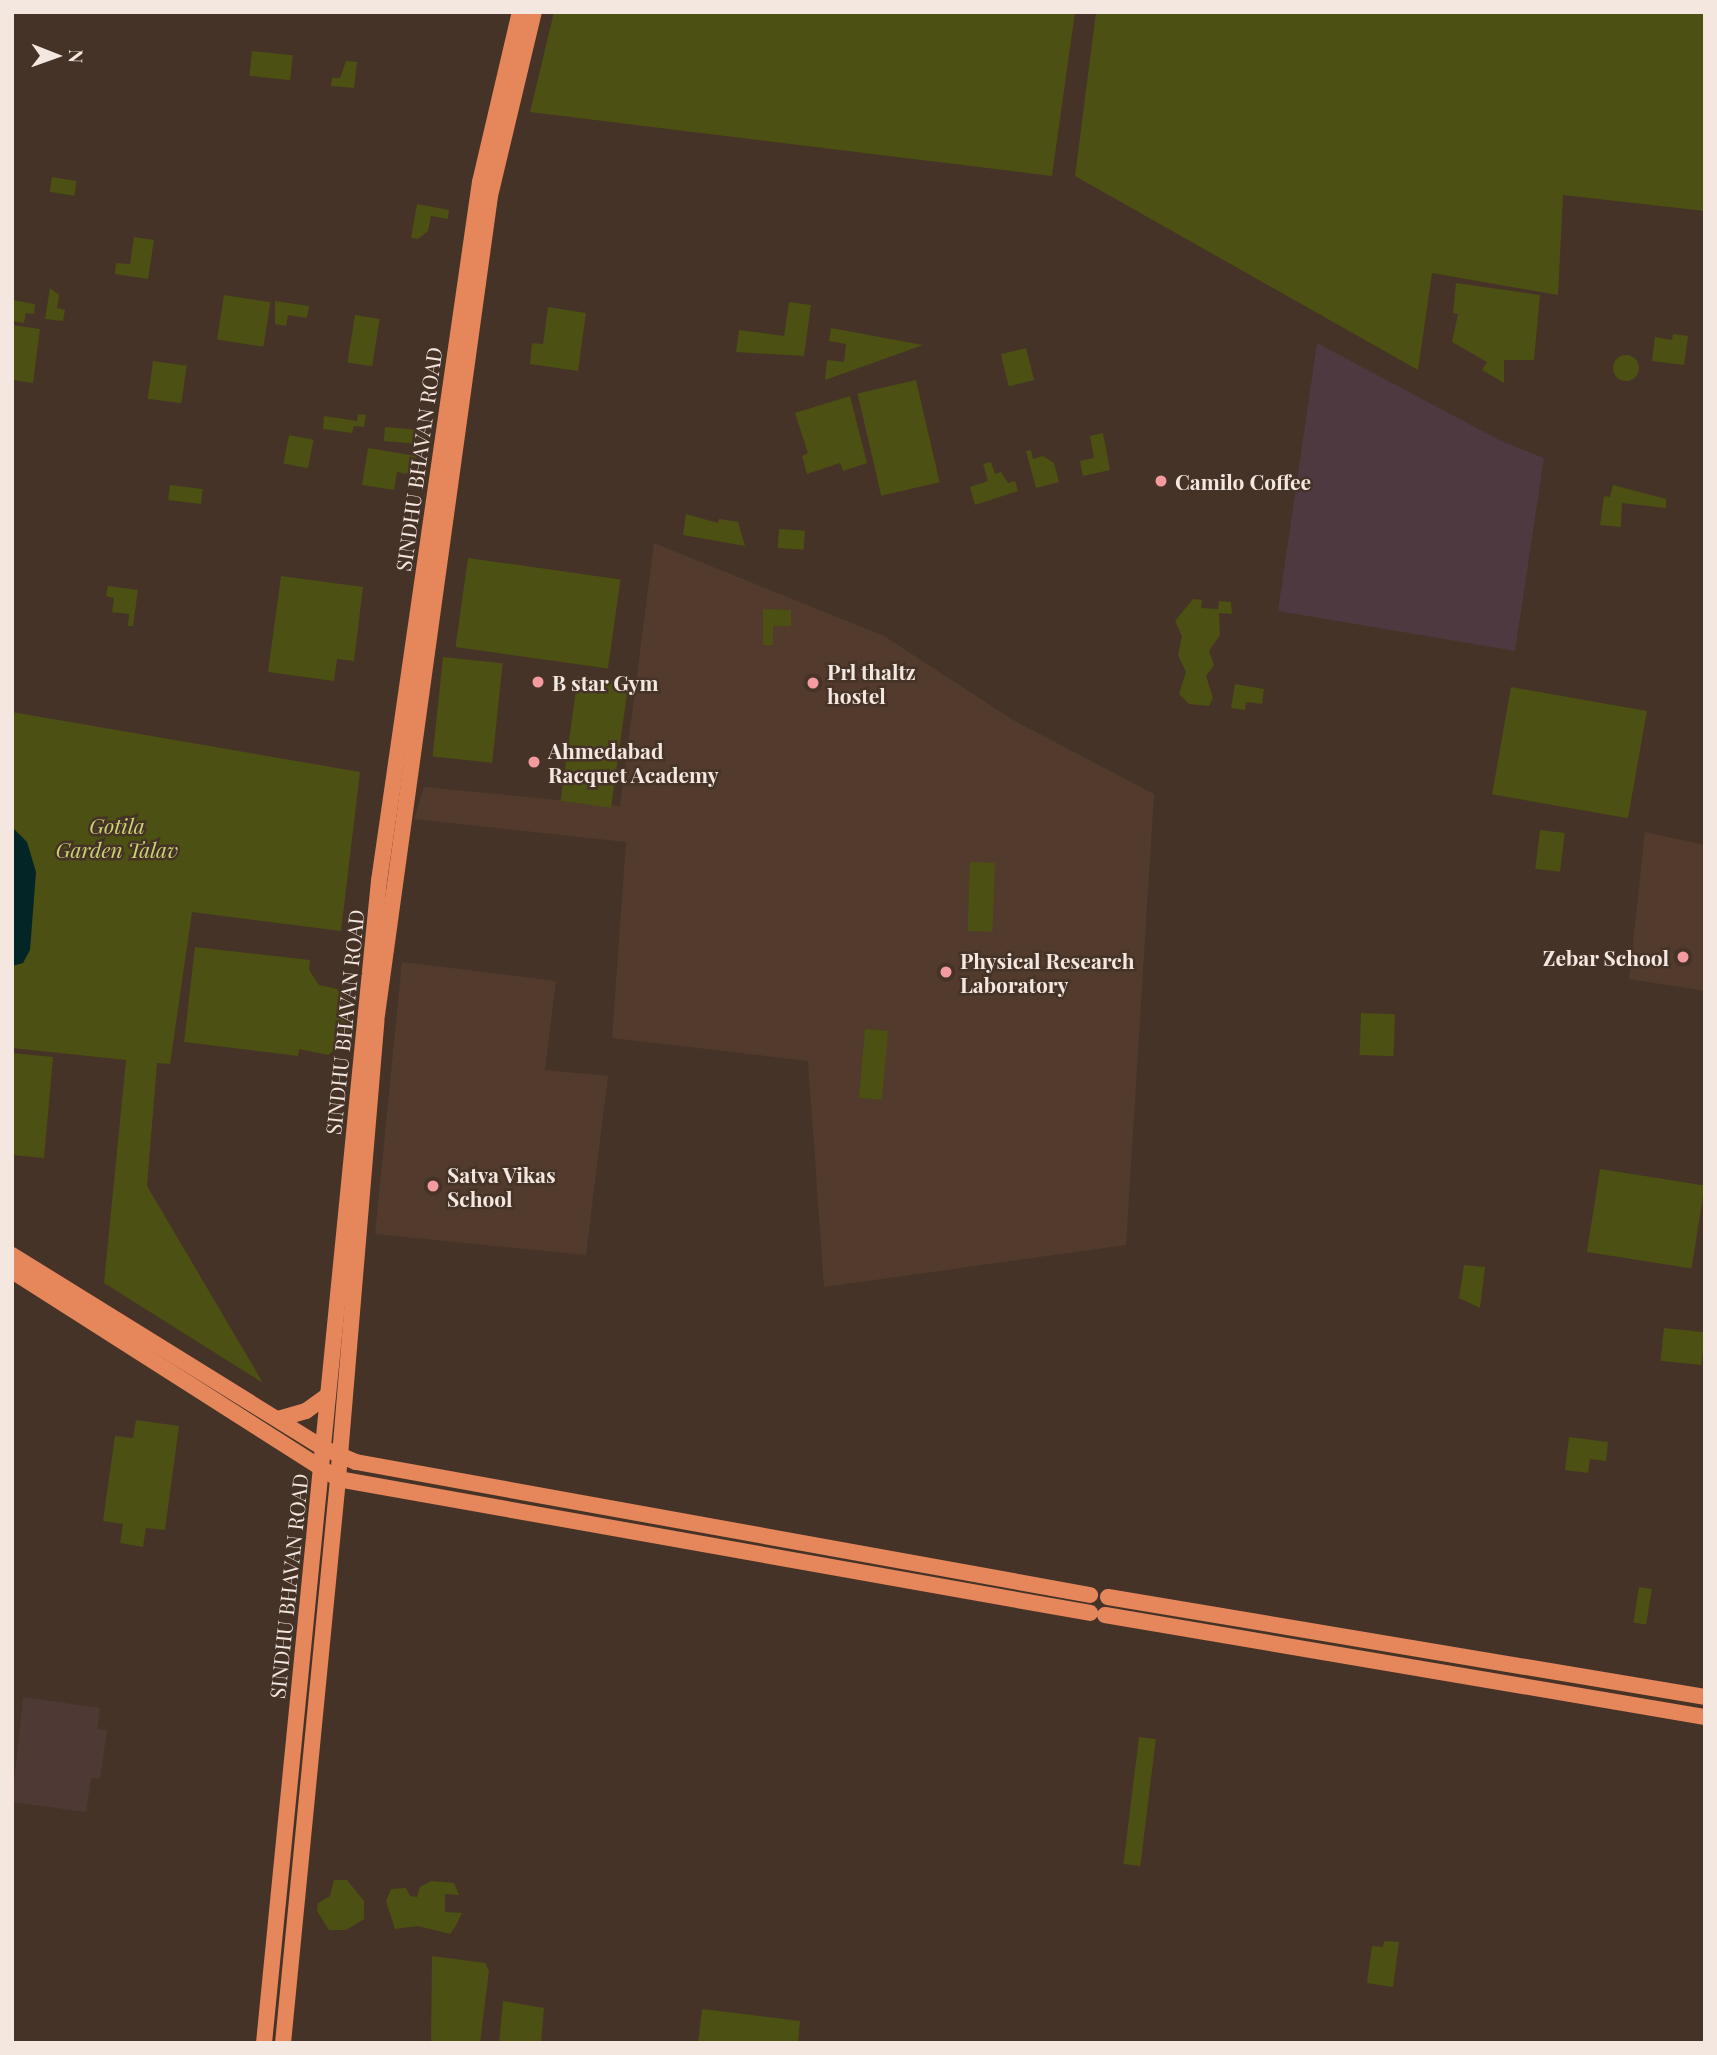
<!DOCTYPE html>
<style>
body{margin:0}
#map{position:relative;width:1717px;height:2055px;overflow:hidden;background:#453327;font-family:"Playfair Display",serif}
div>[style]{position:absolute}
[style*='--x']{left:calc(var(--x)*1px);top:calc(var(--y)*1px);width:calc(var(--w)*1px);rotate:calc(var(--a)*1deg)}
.commercial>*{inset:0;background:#4e3935}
.industrial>*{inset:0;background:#4d393f}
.built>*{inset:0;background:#523b2c}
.green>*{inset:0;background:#4c5012;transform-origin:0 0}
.round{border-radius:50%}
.water>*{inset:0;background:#042526}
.major>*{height:16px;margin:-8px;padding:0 8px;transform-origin:8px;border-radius:8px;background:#e6865b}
.dots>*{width:19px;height:19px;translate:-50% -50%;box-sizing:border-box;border:4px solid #453327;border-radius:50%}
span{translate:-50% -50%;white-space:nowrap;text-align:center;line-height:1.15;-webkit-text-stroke:5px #453327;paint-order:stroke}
.street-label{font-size:21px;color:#f3e7e0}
.poi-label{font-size:21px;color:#f3e7e0;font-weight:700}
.left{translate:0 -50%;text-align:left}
.right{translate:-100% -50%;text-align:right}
.park-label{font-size:21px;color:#cbd471;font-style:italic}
.frame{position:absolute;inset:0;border:14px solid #f3e7e0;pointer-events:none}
.north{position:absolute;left:21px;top:21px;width:70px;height:70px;-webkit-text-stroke:5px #453327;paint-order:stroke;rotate:91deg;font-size:19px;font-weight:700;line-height:28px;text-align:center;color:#f3e7e0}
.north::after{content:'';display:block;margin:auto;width:24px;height:32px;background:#f3e7e0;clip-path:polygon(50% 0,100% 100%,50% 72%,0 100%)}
</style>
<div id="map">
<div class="commercial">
<i style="clip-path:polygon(23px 1697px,100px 1708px,97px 1729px,107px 1730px,100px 1779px,91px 1778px,86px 1812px,12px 1802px)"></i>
</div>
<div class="industrial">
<i style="clip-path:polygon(1317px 343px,1499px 440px,1544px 458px,1515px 651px,1278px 611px)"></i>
</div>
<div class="built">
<i style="clip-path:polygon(654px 543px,884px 636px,1013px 720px,1154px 794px,1126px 1245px,824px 1287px,808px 1061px,612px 1038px,626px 842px,414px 819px,424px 787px,620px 806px)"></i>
<i style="clip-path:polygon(1645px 832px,1705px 845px,1705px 991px,1629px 979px)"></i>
<i style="clip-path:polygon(402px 962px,556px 981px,545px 1070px,608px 1076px,586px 1255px,375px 1234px)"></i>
</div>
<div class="green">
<i style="clip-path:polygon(554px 12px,1075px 12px,1052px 176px,530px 112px)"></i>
<i style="clip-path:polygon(1096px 12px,1705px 12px,1705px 211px,1563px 195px,1558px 295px,1432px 273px,1418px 370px,1075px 176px)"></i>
<i style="left:252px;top:51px;width:41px;height:25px;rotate:6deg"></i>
<i style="clip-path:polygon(346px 61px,357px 62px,354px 88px,331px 86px,332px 78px,340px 78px)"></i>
<i style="left:52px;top:177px;width:25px;height:15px;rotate:9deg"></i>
<i style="clip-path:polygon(417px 204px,449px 210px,448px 219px,431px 216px,428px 231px,418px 239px,411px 238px)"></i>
<i style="clip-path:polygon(134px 237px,154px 240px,148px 279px,115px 274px,116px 263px,130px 264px)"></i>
<i style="clip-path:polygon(1456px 283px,1540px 295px,1534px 360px,1504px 360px,1504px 383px,1482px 370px,1487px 362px,1452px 342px,1458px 314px,1453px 313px)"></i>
<i style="clip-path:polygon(50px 288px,59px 295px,57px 308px,65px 310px,63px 321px,45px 319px)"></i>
<i style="left:224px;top:295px;width:47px;height:45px;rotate:9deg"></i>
<i style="clip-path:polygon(12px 300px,35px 304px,34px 314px,26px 313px,24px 323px,12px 321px)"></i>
<i style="clip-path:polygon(275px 301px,309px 306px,307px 318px,288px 315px,286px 326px,275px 324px)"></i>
<i style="clip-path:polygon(789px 302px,811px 305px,804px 356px,736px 352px,739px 330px,784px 336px)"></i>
<i style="clip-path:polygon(548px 307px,586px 313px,578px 371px,530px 364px,532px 343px,543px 344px)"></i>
<i style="left:355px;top:315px;width:25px;height:48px;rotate:9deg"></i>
<i style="clip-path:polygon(12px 325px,40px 329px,33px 383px,12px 380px)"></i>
<i style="clip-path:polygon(831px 328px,923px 345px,825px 380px,827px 360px,844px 362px,846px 344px,829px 341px)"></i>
<i style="clip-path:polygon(1673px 334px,1688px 336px,1684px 365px,1652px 361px,1655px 337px,1672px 340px)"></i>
<i style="left:1026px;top:348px;width:33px;height:26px;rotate:76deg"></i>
<i class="round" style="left:1613px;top:355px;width:26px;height:26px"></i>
<i style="left:153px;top:361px;width:34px;height:38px;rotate:8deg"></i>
<i style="left:916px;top:380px;width:105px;height:60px;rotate:77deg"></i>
<i style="clip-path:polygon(850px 396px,867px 463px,843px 471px,840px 463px,807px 474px,802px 456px,808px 453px,795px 413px)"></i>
<i style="clip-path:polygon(358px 414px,366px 415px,364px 427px,354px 426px,352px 433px,323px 429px,324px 416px,357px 421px)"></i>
<i style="left:385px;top:427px;width:35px;height:14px;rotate:5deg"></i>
<i style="clip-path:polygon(1103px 433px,1110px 470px,1083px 476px,1080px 461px,1094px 458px,1090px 436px)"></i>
<i style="left:289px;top:435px;width:25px;height:29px;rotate:11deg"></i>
<i style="clip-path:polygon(368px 448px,416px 456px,412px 475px,397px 472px,394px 490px,362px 485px)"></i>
<i style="clip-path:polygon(1031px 450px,1033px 459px,1043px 456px,1054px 463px,1059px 482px,1036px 488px,1026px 451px)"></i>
<i style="clip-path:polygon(991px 462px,995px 474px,1001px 472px,1008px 483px,1015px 481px,1018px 491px,975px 505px,970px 487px,988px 481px,983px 464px)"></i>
<i style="left:170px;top:485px;width:33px;height:15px;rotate:7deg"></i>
<i style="clip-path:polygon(1613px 485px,1666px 499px,1666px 508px,1622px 503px,1621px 527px,1600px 525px,1604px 496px,1610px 497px)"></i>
<i style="clip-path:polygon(686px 514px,718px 523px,719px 519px,738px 522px,745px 546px,683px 535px)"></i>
<i style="left:779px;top:529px;width:26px;height:19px;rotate:4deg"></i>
<i style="left:468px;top:558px;width:154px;height:90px;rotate:8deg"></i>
<i style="clip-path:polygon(281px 576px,363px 587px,354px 661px,337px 659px,334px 681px,268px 672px)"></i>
<i style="clip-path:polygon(108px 586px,138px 590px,133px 626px,128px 626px,129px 614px,112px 612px,114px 598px,106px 596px)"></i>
<i style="clip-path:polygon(1193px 599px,1202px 600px,1201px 608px,1218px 609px,1219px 601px,1231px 602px,1232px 614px,1219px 613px,1220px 635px,1209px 651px,1214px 665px,1206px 676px,1213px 698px,1209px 706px,1189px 704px,1179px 694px,1186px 672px,1178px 655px,1182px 636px,1175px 621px)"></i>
<i style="clip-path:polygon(763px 609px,791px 610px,791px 626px,773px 626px,773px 645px,763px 645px)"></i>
<i style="left:443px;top:657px;width:60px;height:100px;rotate:6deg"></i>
<i style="left:578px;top:676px;width:51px;height:126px;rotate:8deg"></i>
<i style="clip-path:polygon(1235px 684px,1264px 689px,1262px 704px,1246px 702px,1245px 710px,1231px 708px)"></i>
<i style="left:1511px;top:687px;width:138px;height:109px;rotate:10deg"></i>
<i style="clip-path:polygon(12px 712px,360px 772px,341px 931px,192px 912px,170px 1064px,157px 1063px,147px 1186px,263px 1383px,104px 1283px,126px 1060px,12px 1048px)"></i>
<i style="left:1540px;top:830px;width:25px;height:39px;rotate:7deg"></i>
<i style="left:970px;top:862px;width:25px;height:69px;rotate:2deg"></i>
<i style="clip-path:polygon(195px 947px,310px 960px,309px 970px,319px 985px,337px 989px,348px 999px,354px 1025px,350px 1038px,328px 1055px,299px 1049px,298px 1056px,184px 1042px)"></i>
<i style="left:1361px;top:1013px;width:34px;height:42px;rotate:2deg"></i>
<i style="left:865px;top:1029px;width:23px;height:69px;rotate:5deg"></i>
<i style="clip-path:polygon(12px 1053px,53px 1057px,44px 1158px,12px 1155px)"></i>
<i style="left:1600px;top:1169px;width:106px;height:84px;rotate:9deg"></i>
<i style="clip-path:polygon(1464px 1265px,1485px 1267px,1480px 1308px,1459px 1298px)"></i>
<i style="left:1664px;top:1328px;width:41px;height:33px;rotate:6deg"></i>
<i style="clip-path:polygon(136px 1420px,179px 1426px,165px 1530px,146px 1528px,143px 1547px,120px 1543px,123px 1524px,103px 1521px,115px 1436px,133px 1438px)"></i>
<i style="clip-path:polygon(1569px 1437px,1608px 1442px,1606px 1461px,1590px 1459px,1588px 1473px,1565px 1470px)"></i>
<i style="left:1639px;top:1587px;width:13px;height:36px;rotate:9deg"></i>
<i style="left:1139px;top:1737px;width:17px;height:128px;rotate:7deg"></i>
<i style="clip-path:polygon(334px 1880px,347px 1880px,364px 1901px,364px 1919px,346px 1930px,329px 1930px,317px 1911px,318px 1903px,330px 1896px)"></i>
<i style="clip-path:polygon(431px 1881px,454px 1883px,459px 1895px,445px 1894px,445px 1912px,462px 1913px,455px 1927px,450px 1934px,418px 1926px,395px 1929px,386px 1901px,391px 1889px,406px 1888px,410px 1896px,417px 1897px,420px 1887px)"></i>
<i style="clip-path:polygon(1384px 1941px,1399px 1942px,1393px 1987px,1367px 1983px,1372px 1946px,1383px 1947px)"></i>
<i style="clip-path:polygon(432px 1956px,485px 1963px,489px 1971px,480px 2043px,431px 2043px)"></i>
<i style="clip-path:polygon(503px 2001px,544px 2008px,541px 2043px,499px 2043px)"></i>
<i style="clip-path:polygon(702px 2009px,800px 2021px,798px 2043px,698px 2043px)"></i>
</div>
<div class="water">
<i style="clip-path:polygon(12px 827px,27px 842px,36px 872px,30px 950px,23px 963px,12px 966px)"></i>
</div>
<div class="major">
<i style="--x:12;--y:1255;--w:366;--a:31.8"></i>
<i style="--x:323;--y:1448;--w:36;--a:23"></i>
<i style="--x:356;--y:1462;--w:746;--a:10.27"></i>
<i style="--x:12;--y:1271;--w:387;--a:32.5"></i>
<i style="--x:338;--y:1479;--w:764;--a:10.1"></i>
<i style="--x:278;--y:1419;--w:29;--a:-16"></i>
<i style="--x:306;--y:1411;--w:27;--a:-36"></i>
<i style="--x:1108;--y:1597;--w:605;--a:9.51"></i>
<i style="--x:1105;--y:1615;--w:609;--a:9.65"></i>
<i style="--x:264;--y:2043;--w:1168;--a:-84.35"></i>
<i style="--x:379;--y:881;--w:706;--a:-81.78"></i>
<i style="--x:480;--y:182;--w:175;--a:-76.8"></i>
<i style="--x:283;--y:2043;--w:567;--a:-84.43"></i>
<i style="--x:338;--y:1479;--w:459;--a:-85.2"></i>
<i style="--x:376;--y:1022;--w:834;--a:-82.14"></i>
<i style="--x:490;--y:196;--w:189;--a:-76.6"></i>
</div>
<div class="dots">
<i style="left:1161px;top:481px;background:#f49b9f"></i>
<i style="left:538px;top:682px;background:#f49b9f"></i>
<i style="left:813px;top:683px;background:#f49b9f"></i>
<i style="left:534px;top:762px;background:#f49b9f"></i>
<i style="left:1683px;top:957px;background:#f49b9f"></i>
<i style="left:946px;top:972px;background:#f49b9f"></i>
<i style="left:433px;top:1186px;background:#f49b9f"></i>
</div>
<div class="street-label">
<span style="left:418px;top:459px;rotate:-82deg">SINDHU BHAVAN ROAD</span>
<span style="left:344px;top:1022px;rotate:-84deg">SINDHU BHAVAN ROAD</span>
<span style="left:288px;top:1586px;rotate:-84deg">SINDHU BHAVAN ROAD</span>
</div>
<div class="poi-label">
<span class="left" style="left:1175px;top:481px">Camilo Coffee</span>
<span class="left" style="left:827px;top:683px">Prl thaltz<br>hostel</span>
<span class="left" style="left:552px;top:682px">B star Gym</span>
<span class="left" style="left:548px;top:762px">Ahmedabad<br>Racquet Academy</span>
<span class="right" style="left:1669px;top:957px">Zebar School</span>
<span class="left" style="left:960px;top:972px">Physical Research<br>Laboratory</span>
<span class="left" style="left:447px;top:1186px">Satva Vikas<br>School</span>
</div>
<div class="park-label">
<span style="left:117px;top:837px">Gotila<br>Garden Talav</span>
</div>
<div class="frame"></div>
<div class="north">N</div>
</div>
